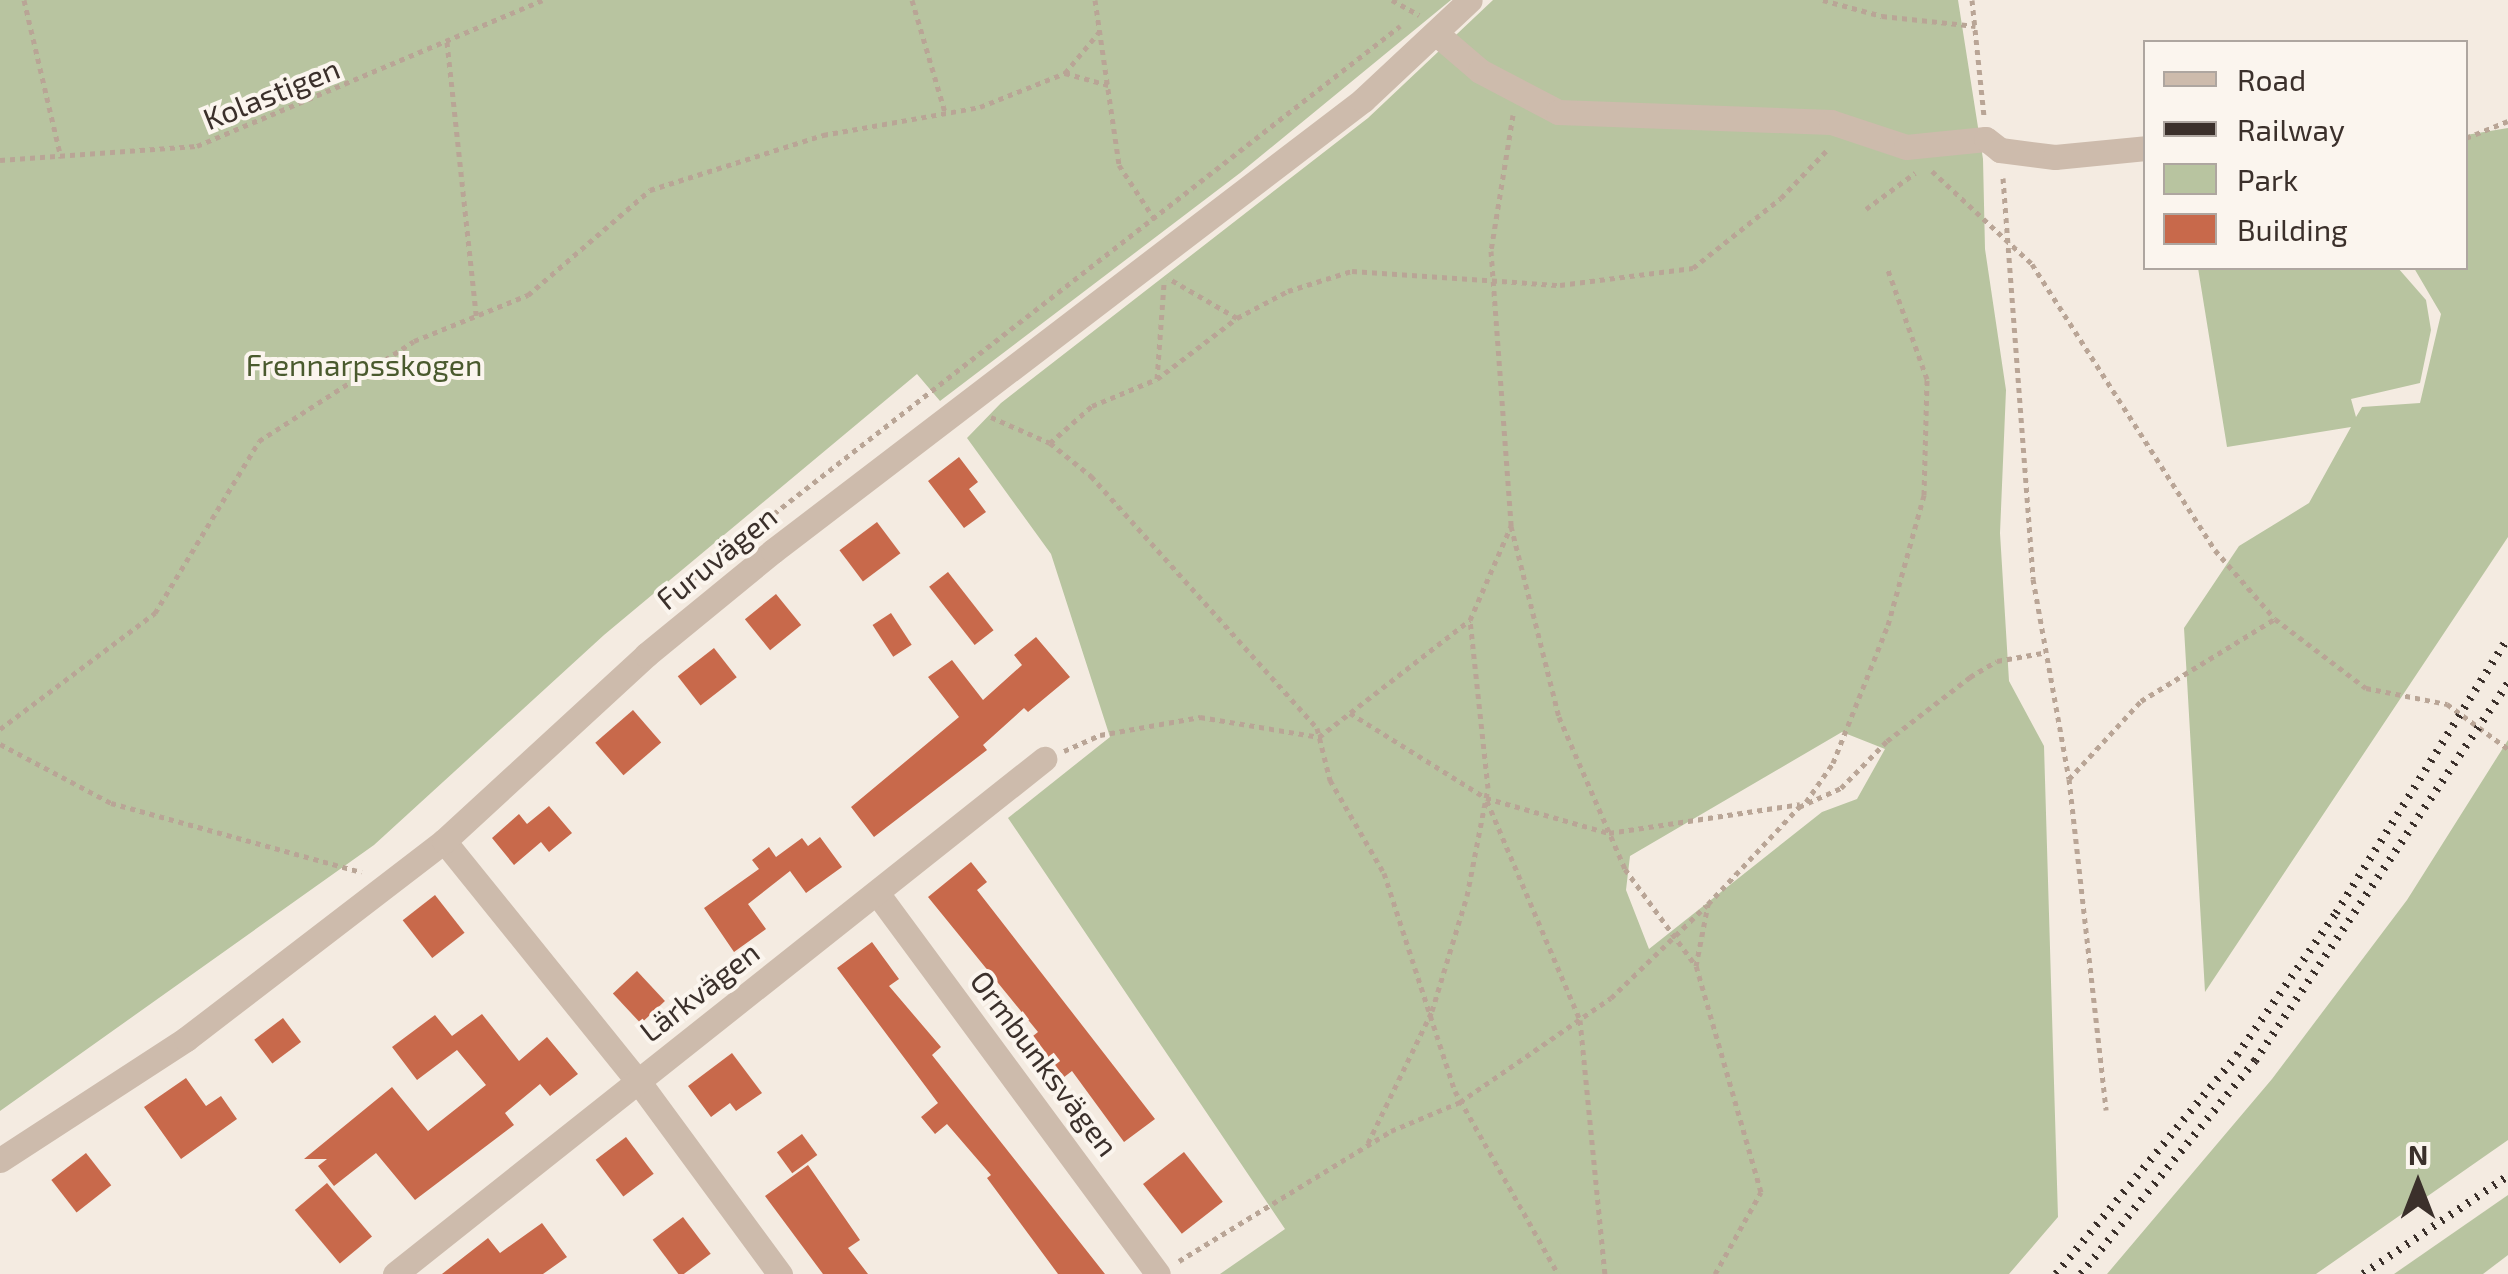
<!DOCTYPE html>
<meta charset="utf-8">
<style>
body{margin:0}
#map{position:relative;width:2508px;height:1274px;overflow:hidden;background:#f4ebe1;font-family:"Exo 2",sans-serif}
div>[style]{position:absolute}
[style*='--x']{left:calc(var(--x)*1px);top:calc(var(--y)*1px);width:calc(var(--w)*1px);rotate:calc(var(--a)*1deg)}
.green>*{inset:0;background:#b8c4a0}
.building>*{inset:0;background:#c8694b;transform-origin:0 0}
.path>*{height:5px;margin-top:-2.5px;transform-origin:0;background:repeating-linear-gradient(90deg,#b9a596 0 5px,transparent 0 10px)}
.minor>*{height:25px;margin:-12.5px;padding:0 12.5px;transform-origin:12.5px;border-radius:12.5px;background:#cdbbac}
.rail>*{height:8px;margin-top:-4px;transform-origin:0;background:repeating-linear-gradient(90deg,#3b302b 0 2.5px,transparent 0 10.5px)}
span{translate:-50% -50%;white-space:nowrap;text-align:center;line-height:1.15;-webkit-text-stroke:8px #fbf5ee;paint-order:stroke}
.street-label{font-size:30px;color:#3b302b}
.park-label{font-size:30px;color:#4a5a2e}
.legend{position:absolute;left:2143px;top:40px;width:325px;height:230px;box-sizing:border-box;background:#fbf5ee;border:2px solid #aea6a0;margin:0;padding:12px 18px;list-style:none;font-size:30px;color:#3b302b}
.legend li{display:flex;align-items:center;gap:20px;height:50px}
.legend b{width:50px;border:2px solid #aea6a0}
.north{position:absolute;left:2368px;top:1134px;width:100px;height:100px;-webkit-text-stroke:8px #fbf5ee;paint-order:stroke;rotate:0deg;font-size:28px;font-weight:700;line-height:40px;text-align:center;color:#3b302b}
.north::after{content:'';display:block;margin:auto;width:35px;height:45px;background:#3b302b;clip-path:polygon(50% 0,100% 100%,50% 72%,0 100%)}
</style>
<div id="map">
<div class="green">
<i style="clip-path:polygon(0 0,1451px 0,1240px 173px,940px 401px,917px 374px,604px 635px,374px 845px,0 1111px)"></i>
<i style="clip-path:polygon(evenodd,1493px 0,1958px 0,1983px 159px,1985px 249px,2006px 390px,2000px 533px,2009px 681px,2044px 746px,2058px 1217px,2009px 1274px,1220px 1274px,1285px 1229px,1008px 818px,1110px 737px,1051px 554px,967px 438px,1001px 403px,1368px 118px,1493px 0,1842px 732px,1885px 749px,1857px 799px,1822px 812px,1649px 949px,1626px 890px,1630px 856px,1842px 732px)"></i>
<i style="clip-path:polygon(2508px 128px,2508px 537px,2205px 992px,2184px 628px,2239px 546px,2309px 503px,2351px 427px,2227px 447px,2198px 268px,2398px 268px,2426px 300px,2431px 330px,2420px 383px,2351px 399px,2356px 417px,2362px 407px,2420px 403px,2441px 314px,2414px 268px,2466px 268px,2466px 135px)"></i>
<i style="clip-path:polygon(2508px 740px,2508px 1140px,2316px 1274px,2107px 1274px,2272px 1079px,2407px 900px)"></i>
<i style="clip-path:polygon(2508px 1195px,2508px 1255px,2483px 1274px,2394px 1274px)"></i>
</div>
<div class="building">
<i style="clip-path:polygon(959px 457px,978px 482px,969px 489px,986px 512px,964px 528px,928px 481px)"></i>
<i style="left:877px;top:522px;width:39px;height:47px;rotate:53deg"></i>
<i style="left:948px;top:572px;width:74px;height:24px;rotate:52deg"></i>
<i style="left:776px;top:594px;width:40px;height:40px;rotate:51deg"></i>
<i style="left:891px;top:613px;width:38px;height:22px;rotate:57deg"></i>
<i style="clip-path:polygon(1036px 637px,1070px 677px,1028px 712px,1024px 708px,983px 745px,987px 750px,874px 837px,851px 807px,959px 717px,928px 677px,952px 660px,983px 700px,1022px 665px,1014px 655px)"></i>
<i style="left:714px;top:648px;width:37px;height:46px;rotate:52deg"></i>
<i style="left:633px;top:710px;width:43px;height:50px;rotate:49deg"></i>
<i style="clip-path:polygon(549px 806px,572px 833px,549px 852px,541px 842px,514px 865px,492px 838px,519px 814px,527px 824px)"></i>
<i style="clip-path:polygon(820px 837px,842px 867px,806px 893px,790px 871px,748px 904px,766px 929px,734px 952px,704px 908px,759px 869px,752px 860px,769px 847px,776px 857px,802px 838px,808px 846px)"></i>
<i style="clip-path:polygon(971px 862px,987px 882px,977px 890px,1155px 1119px,1124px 1142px,1072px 1071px,1059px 1081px,1028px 1040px,1038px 1032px,928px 897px)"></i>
<i style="left:435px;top:895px;width:48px;height:41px;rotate:52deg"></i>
<i style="clip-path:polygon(872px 942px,899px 979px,889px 986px,941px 1047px,932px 1055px,1105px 1274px,1058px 1274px,987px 1178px,991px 1175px,947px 1124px,935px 1134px,921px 1117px,938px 1103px,837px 968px)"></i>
<i style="left:637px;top:971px;width:41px;height:33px;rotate:47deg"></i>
<i style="clip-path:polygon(482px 1014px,519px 1061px,547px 1037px,578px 1074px,550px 1096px,540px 1084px,505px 1113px,514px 1125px,415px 1200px,376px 1153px,334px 1186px,318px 1166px,327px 1159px,304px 1159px,392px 1087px,428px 1131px,486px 1085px,457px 1050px,417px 1080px,392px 1047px,435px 1015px,452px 1036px)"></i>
<i style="left:283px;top:1018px;width:30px;height:36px;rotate:53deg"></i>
<i style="clip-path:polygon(732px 1053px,762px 1093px,736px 1111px,730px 1103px,711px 1117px,688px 1086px)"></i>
<i style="clip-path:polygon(186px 1078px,206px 1106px,221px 1096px,237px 1119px,181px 1159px,144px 1107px)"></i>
<i style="left:802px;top:1134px;width:26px;height:31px;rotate:54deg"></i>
<i style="left:626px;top:1137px;width:46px;height:38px;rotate:53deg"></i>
<i style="left:1184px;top:1152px;width:63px;height:52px;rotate:52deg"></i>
<i style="left:86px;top:1153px;width:41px;height:44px;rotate:52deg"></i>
<i style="clip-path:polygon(808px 1165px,860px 1240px,848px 1248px,868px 1274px,823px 1274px,765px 1196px)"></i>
<i style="left:327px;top:1183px;width:70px;height:42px;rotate:50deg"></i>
<i style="left:683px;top:1217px;width:46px;height:38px;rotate:53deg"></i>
<i style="clip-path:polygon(542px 1223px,567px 1257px,543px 1274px,442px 1274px,488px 1238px,500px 1253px)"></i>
</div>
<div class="path">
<i style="--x:24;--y:0;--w:162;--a:76.8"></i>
<i style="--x:912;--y:0;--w:117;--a:73.6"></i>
<i style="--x:1095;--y:0;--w:167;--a:81.7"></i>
<i style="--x:1119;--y:165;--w:66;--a:56.8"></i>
<i style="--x:1392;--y:0;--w:31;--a:29"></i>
<i style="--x:1823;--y:0;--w:61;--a:15.2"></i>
<i style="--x:1882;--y:16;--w:94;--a:6.1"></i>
<i style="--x:1972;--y:0;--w:117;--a:84.1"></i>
<i style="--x:447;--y:42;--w:275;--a:83.9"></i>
<i style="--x:1065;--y:73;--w:45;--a:15.6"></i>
<i style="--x:1513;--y:115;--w:138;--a:99.2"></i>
<i style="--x:1491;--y:251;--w:276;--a:85.8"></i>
<i style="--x:1511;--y:526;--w:197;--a:75.9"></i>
<i style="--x:1559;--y:717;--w:166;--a:66.5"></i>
<i style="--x:1625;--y:869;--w:120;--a:53.8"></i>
<i style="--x:2466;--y:138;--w:45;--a:-22"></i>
<i style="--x:0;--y:160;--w:197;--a:-4.1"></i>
<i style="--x:197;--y:146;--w:375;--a:-22.9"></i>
<i style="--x:1932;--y:171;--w:137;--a:42.9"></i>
<i style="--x:2032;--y:264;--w:340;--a:57.4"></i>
<i style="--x:2215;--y:550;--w:91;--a:49"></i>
<i style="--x:2275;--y:619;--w:114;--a:37.2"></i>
<i style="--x:2366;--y:688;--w:83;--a:11.2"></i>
<i style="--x:2447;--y:704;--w:76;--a:36.4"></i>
<i style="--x:2003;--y:178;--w:402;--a:85.7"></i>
<i style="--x:2033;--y:579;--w:203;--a:79.8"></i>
<i style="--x:2069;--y:779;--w:333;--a:83.6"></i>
<i style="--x:1866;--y:209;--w:61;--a:-36.3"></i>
<i style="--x:1237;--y:318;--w:58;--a:-27.9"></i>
<i style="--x:1288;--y:291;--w:67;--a:-17.4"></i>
<i style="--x:1352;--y:271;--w:208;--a:3.9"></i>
<i style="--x:1560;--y:285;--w:134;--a:-7.3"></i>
<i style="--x:1693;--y:268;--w:112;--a:-38.5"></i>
<i style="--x:1781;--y:198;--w:69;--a:-46.2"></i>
<i style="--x:1157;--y:379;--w:96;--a:-85.8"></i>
<i style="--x:991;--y:417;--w:64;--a:23.8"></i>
<i style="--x:1050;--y:443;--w:53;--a:38.8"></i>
<i style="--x:1091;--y:476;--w:338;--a:48.1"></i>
<i style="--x:1317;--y:728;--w:54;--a:76"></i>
<i style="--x:1330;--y:780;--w:108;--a:59.9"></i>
<i style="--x:1384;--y:873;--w:229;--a:72"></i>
<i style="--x:1455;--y:1091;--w:210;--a:60.6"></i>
<i style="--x:1050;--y:443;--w:56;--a:-41.4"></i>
<i style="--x:1092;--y:406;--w:70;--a:-22.6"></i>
<i style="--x:1157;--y:379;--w:101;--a:-37.3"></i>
<i style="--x:1237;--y:318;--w:80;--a:-149.9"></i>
<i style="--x:758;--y:526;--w:814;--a:-37.91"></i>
<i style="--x:669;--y:599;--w:99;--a:-39.7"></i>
<i style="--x:1350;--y:713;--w:160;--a:32"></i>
<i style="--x:1486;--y:798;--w:128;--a:15.9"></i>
<i style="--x:1609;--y:833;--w:193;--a:-8.6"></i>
<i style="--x:0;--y:729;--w:194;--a:-36.8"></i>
<i style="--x:155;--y:613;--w:201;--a:-58.8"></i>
<i style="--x:259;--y:441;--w:184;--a:-32.8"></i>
<i style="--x:414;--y:341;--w:123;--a:-22"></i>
<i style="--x:528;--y:295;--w:161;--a:-40.7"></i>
<i style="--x:650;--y:190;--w:182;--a:-17.6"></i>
<i style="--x:823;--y:135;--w:159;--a:-10.1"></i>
<i style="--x:980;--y:107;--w:92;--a:-21.8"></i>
<i style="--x:1065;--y:73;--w:55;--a:-50.2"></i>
<i style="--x:0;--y:744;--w:126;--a:28"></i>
<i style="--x:111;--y:803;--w:260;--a:15.4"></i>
<i style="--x:1064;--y:751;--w:39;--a:-24"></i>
<i style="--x:1100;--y:735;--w:102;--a:-10.2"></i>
<i style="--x:1200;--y:717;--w:121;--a:9.5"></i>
<i style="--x:1319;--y:737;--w:191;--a:-37.8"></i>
<i style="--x:2069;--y:779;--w:106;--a:-47.3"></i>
<i style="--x:2141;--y:701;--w:157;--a:-31.5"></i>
<i style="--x:1487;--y:801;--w:238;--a:67"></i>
<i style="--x:1580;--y:1020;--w:255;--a:84.4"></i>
<i style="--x:1806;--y:802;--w:47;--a:-55.3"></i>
<i style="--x:1833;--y:763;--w:149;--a:-68.3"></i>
<i style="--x:1888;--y:625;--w:135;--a:-74.5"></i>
<i style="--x:1924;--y:495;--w:116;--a:-88.5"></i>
<i style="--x:1927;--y:379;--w:119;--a:-109.7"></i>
<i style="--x:1368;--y:1143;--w:147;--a:-64.1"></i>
<i style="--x:1432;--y:1011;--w:120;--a:-73.1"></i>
<i style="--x:1467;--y:896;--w:110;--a:-79"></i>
<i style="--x:1488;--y:788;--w:169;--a:-96.1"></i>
<i style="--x:1470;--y:620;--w:103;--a:-66.4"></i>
<i style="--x:1179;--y:1261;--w:249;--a:-31.5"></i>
<i style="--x:1391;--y:1131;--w:75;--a:-22.8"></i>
<i style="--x:1460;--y:1102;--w:183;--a:-34.6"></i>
<i style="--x:1611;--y:998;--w:132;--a:-44.1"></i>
<i style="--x:1715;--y:1274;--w:94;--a:-60.7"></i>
<i style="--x:1761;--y:1192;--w:235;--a:-106"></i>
<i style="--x:1696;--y:966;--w:63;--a:-79"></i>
<i style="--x:1708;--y:904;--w:133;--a:-46.8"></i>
<i style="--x:1799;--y:807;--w:46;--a:-24.3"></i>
<i style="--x:1841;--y:788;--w:66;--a:-45.6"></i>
<i style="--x:1887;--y:741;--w:105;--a:-37.6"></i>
<i style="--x:1970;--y:677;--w:31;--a:-31"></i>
<i style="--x:1997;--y:661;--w:46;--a:-10.1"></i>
</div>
<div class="minor">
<i style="--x:1438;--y:35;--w:55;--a:40.6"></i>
<i style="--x:1480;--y:71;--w:88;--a:27.7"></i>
<i style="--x:1558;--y:112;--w:273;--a:2.1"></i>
<i style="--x:1831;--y:122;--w:79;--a:18.4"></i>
<i style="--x:1906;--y:147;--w:80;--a:-5.7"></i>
<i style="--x:1986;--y:139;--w:18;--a:38"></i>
<i style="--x:2000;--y:150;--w:55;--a:7.3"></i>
<i style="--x:2055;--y:157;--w:91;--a:-5.6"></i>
<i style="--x:444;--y:841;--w:309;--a:51.1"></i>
<i style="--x:638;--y:1081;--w:240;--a:53.7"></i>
<i style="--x:877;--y:893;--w:473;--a:53.6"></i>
<i style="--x:0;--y:1160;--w:222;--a:-33"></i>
<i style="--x:186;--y:1039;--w:325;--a:-37.5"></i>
<i style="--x:444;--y:841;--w:275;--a:-42.6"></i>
<i style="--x:646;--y:655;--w:164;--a:-39.3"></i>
<i style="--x:773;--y:551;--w:743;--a:-37.39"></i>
<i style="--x:1363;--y:100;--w:146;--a:-43.1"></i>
<i style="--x:395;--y:1274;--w:829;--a:-38.43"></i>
</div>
<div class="rail">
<i style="--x:2056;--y:1274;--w:284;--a:-50.4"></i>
<i style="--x:2237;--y:1055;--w:173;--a:-55.1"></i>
<i style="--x:2336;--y:913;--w:324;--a:-58"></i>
<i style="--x:2081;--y:1274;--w:275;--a:-50.8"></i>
<i style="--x:2255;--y:1061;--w:455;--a:-56.2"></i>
<i style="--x:2363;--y:1274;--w:175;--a:-34.1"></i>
</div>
<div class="street-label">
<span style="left:271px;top:93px;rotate:-22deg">Kolastigen</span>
<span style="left:716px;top:557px;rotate:-39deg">Furuvägen</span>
<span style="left:699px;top:991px;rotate:-38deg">Lärkvägen</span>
<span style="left:1045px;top:1063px;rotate:53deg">Ormbunksvägen</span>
</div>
<div class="park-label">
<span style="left:364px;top:364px">Frennarpsskogen</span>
</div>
<ul class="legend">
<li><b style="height:12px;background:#cdbbac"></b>Road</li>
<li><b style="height:12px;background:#3b302b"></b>Railway</li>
<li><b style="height:28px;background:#b8c4a0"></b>Park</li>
<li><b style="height:28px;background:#c8694b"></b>Building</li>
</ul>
<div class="north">N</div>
</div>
